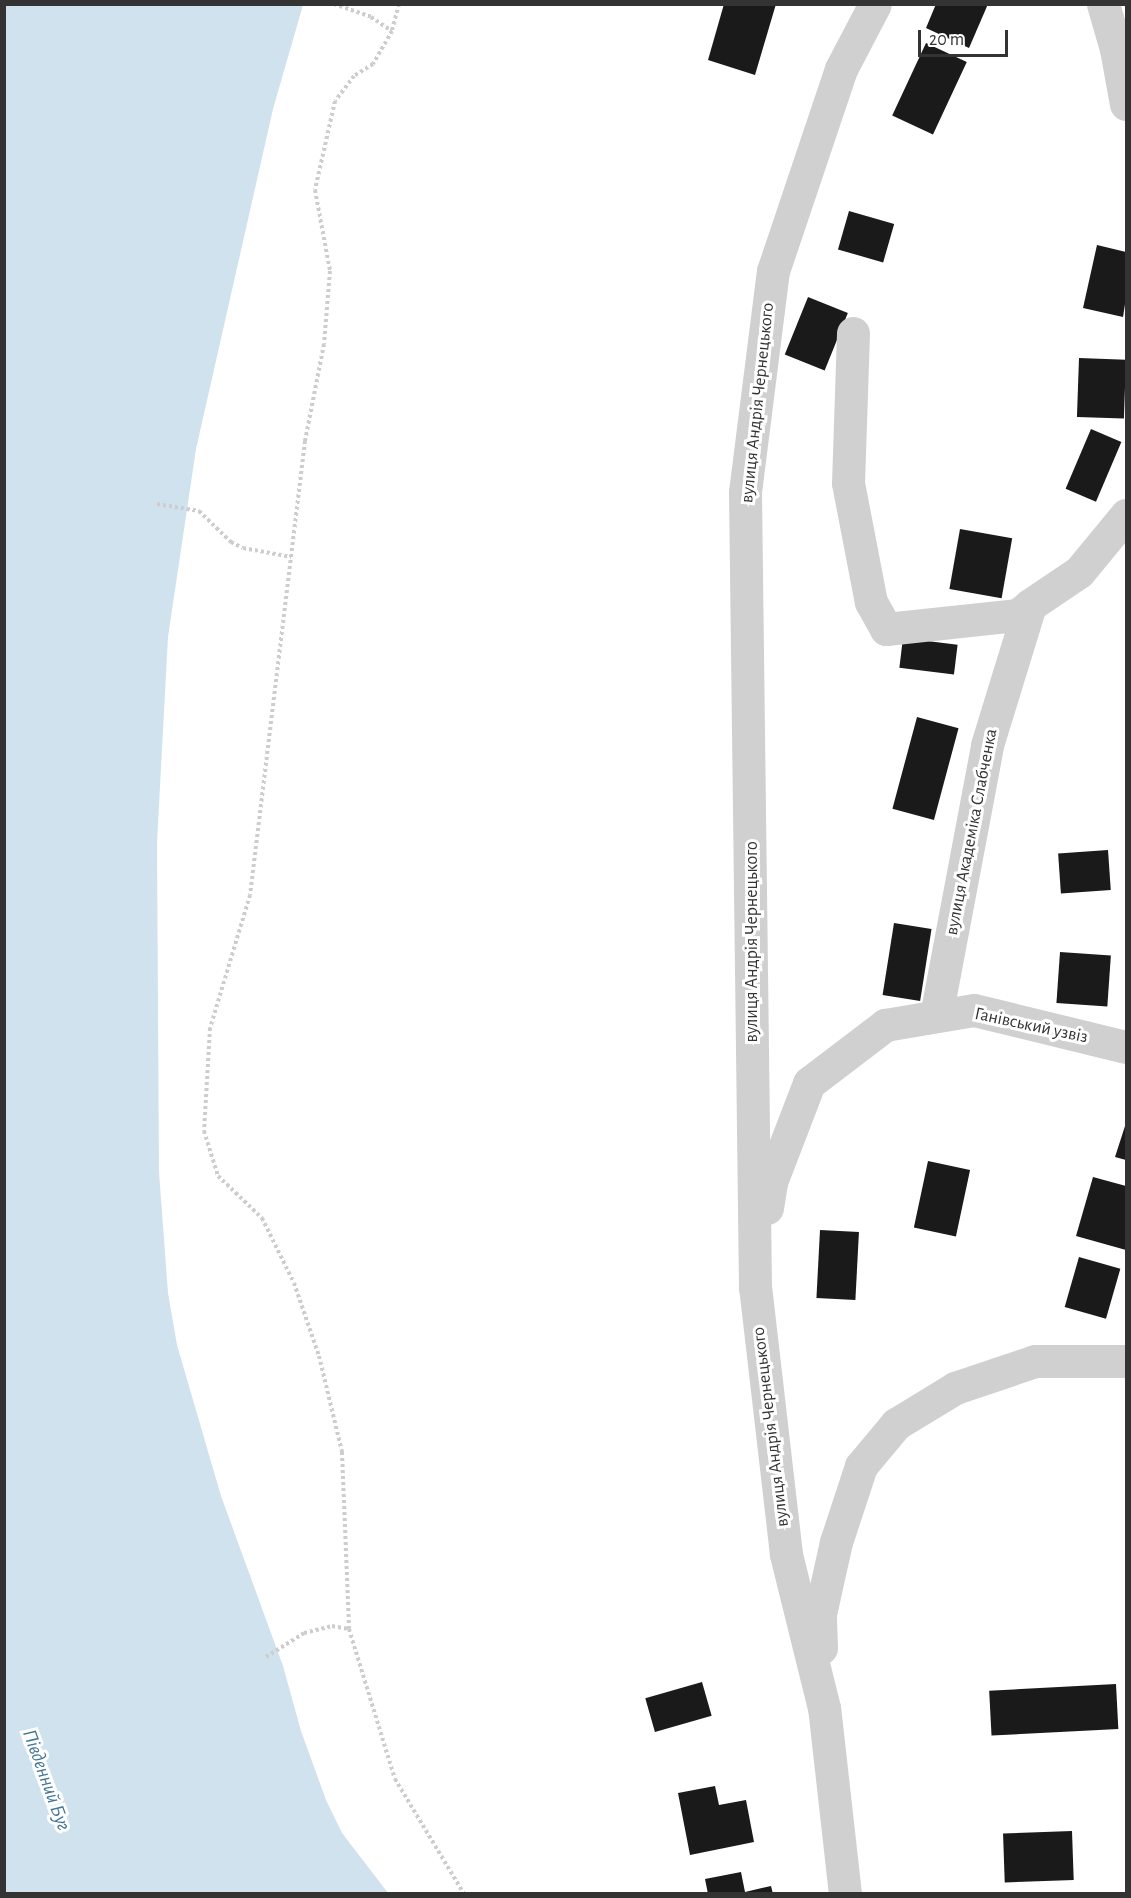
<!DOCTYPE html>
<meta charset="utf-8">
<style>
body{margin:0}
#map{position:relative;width:1131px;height:1898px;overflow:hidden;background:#fff;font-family:"Alegreya Sans",sans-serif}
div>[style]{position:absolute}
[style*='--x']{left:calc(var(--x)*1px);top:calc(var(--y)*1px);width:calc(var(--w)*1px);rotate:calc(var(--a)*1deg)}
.water>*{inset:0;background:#cfe2ee}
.building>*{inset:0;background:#1a1a1a;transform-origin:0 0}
.path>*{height:4px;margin-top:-2px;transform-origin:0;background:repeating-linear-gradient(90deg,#cdcdcd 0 3px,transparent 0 6px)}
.minor>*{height:33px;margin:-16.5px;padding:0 16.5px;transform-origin:16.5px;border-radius:16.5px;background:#d0d0d0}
span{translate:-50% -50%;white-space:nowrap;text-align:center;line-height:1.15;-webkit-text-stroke:6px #fff;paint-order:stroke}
.street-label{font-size:18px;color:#333}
.water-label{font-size:20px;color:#3f7597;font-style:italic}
.frame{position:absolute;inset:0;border:6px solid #333;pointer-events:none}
.scale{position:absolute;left:918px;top:30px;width:90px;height:27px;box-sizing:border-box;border:3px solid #333;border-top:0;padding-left:8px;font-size:18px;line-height:21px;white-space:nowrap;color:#333;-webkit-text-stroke:4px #fff;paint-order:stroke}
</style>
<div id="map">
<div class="water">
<i style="clip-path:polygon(5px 4px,303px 5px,273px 109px,196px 449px,168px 637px,157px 843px,159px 1172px,168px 1293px,177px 1345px,221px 1496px,283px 1666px,301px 1731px,326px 1800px,342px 1833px,388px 1893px,5px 1893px)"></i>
</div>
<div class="building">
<i style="clip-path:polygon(724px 4px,776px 4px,755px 75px,708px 60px)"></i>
<i style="clip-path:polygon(936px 4px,988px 4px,969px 48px,926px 28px)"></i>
<i style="left:926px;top:43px;width:45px;height:80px;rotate:25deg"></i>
<i style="left:849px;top:211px;width:47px;height:40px;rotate:16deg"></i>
<i style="clip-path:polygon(1097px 245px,1126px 252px,1126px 298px,1123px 317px,1083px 308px)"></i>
<i style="left:808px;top:297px;width:43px;height:62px;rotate:22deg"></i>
<i style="left:1079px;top:358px;width:47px;height:59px;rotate:2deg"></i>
<i style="left:1091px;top:429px;width:33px;height:65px;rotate:23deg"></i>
<i style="left:960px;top:529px;width:53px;height:61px;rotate:10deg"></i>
<i style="left:903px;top:638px;width:55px;height:30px;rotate:7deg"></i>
<i style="left:917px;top:717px;width:43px;height:95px;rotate:15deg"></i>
<i style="left:1108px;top:850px;width:40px;height:50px;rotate:86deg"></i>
<i style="left:894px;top:923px;width:38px;height:73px;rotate:9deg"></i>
<i style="left:1060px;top:952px;width:51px;height:51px;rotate:4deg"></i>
<i style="clip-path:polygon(1126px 1123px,1126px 1160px,1115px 1157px)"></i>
<i style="left:928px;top:1161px;width:43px;height:68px;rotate:12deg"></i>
<i style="clip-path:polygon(1093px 1177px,1126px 1186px,1126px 1250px,1076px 1236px)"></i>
<i style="left:820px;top:1230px;width:39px;height:68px;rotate:3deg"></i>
<i style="left:1079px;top:1257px;width:43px;height:52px;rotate:16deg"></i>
<i style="left:702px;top:1682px;width:35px;height:59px;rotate:74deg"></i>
<i style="left:1116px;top:1684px;width:45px;height:127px;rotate:87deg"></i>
<i style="clip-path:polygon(715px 1786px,719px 1805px,746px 1800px,754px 1842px,690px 1855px,678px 1793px)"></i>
<i style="left:1072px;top:1831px;width:49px;height:69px;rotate:88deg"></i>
<i style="clip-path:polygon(741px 1872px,745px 1892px,771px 1886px,773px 1894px,708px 1894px,705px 1879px)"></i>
</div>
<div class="path">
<i style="--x:334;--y:4;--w:39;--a:19"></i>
<i style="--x:371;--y:17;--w:25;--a:34"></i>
<i style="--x:399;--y:4;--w:28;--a:105"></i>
<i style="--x:392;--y:31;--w:38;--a:120"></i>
<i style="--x:373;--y:64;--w:22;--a:148"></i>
<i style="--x:354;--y:76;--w:31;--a:127"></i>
<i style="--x:335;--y:101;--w:91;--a:102.7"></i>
<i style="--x:315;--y:190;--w:82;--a:79.5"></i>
<i style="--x:330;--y:271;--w:73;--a:94.7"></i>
<i style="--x:324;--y:344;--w:99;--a:101.1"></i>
<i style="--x:305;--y:441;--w:457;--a:96.9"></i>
<i style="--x:250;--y:895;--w:139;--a:106.7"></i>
<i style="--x:210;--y:1028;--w:103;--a:93.3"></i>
<i style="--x:204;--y:1131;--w:47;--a:72.7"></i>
<i style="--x:218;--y:1176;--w:61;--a:43.7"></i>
<i style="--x:262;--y:1218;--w:72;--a:63.8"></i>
<i style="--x:294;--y:1283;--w:77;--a:71.1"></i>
<i style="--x:319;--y:1356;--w:99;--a:76.5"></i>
<i style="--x:342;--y:1452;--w:177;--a:87.7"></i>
<i style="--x:349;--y:1629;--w:157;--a:73"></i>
<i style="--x:395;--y:1779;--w:134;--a:59"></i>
<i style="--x:157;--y:504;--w:43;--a:9.5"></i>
<i style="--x:199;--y:511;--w:45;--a:44.1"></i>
<i style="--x:231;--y:542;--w:13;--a:27"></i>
<i style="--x:243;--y:548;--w:49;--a:10.6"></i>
<i style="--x:266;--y:1657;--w:45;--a:-32.3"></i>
<i style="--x:304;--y:1633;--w:29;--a:-14"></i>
<i style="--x:332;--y:1626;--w:17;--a:10"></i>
</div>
<div class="minor">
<i style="--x:1103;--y:4;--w:47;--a:73.9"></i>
<i style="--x:1116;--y:49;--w:56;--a:79.7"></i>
<i style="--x:853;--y:333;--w:150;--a:91.9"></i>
<i style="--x:848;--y:483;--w:121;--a:79.1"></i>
<i style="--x:871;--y:602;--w:31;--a:61"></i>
<i style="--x:886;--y:629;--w:133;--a:-6.1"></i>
<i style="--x:1018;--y:615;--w:16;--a:-40"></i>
<i style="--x:936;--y:1016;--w:276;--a:-79.3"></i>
<i style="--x:987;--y:745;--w:146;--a:-72.9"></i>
<i style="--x:1030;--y:605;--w:59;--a:-34"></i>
<i style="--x:1079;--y:572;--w:74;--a:-50.5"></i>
<i style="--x:767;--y:1208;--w:26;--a:-81"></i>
<i style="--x:771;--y:1182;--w:106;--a:-69"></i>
<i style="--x:809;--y:1083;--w:96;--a:-37.3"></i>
<i style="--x:885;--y:1025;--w:90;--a:-9.6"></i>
<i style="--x:974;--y:1010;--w:156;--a:13.7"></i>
<i style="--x:821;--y:1648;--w:34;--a:-92"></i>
<i style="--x:820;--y:1614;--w:74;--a:-77.5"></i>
<i style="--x:836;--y:1542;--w:80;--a:-71.8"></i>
<i style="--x:861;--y:1466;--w:55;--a:-50.2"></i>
<i style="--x:896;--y:1424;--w:69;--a:-31.4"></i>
<i style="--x:955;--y:1388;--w:84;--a:-18.6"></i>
<i style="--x:1035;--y:1361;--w:91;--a:0"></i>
<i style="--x:845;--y:1894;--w:187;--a:-96.4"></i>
<i style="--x:824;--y:1708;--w:159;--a:-103.9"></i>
<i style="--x:786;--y:1554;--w:268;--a:-96.6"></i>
<i style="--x:755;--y:1288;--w:796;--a:-90.72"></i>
<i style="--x:745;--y:492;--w:223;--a:-82.8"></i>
<i style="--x:773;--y:271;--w:213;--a:-71.4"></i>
<i style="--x:841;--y:69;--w:73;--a:-62.4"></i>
</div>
<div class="street-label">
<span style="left:758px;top:403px;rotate:-84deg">вулиця Андрія Чернецького</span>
<span style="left:972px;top:832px;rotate:-79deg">вулиця Академіка Слабченка</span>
<span style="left:752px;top:942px;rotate:-90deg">вулиця Андрія Чернецького</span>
<span style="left:1031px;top:1026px;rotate:12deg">Ганівський узвіз</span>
<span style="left:771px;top:1427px;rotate:-97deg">вулиця Андрія Чернецького</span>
</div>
<div class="water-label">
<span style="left:46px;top:1780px;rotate:70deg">Південний Буг</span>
</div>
<div class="frame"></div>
<div class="scale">20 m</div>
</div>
